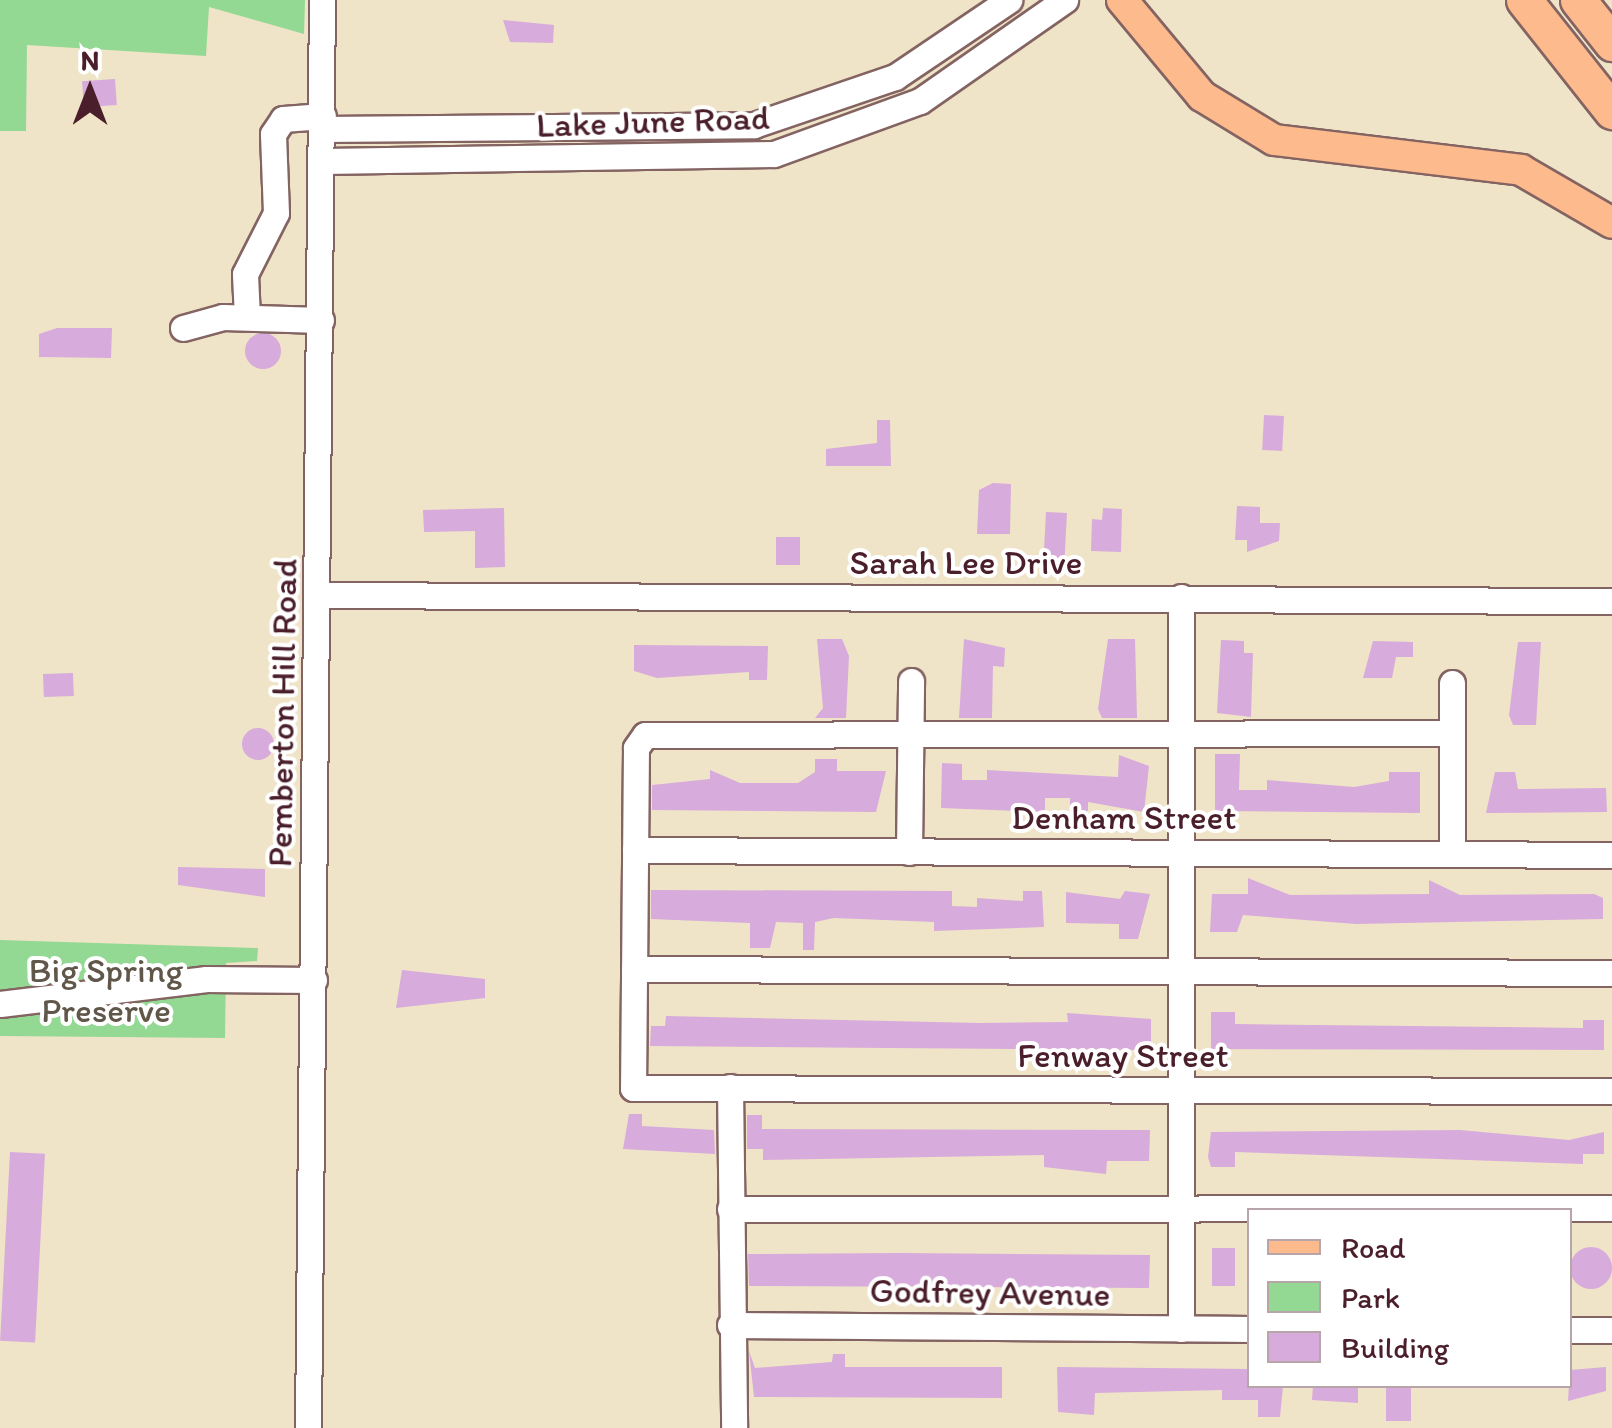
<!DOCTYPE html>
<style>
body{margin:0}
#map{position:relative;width:1612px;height:1428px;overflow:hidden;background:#efe4c8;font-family:Itim,sans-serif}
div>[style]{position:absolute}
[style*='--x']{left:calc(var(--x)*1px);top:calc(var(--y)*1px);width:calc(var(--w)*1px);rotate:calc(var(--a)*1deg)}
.green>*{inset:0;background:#93d993}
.building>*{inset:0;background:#d7abdb;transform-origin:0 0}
.round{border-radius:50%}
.roads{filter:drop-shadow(2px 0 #846462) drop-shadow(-2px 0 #846462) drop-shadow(0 2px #846462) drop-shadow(0 -2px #846462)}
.minor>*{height:25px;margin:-12.5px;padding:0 12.5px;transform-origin:12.5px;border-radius:12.5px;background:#fff}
.major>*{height:30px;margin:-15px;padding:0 15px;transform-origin:15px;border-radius:15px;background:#fcba8d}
.highway>*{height:35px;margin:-17.5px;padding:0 17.5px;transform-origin:17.5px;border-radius:17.5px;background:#fcba8d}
span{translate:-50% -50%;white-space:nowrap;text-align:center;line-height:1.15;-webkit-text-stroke:8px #fff;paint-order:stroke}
.street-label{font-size:35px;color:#4a1f2b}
.park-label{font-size:35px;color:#60574a}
.legend{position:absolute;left:1247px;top:1208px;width:325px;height:180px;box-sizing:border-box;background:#fff;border:2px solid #b7a5aa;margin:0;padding:12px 18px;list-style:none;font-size:30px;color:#4a1f2b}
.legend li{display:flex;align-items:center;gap:20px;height:50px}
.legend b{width:50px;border:2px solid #b7a5aa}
.north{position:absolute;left:40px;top:40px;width:100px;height:100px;-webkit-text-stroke:8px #fff;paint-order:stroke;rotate:0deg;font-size:28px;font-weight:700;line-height:40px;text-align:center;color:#4a1f2b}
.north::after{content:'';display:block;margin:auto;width:35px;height:45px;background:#4a1f2b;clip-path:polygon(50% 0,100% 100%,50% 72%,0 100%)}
</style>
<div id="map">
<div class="green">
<i style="clip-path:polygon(0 0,305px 0,304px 34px,209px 7px,206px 56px,27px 45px,26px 131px,0 131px)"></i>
<i style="clip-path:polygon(0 940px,258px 948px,257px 961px,226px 963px,225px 1038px,0 1036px)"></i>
</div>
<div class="building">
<i style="clip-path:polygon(503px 20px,554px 25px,553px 43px,510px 42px)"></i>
<i style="left:115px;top:79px;width:26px;height:33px;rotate:86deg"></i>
<i style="clip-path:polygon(57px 328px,112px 328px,111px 358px,39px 357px,39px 334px)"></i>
<i class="round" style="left:245px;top:333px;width:36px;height:36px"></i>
<i style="left:1264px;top:415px;width:20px;height:35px;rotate:3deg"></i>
<i style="clip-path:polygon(877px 420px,890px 420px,891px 466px,826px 466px,826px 449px,877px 443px)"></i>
<i style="clip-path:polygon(993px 483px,1011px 484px,1010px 534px,977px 534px,979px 490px)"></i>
<i style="clip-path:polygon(1237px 506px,1260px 507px,1260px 523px,1280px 523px,1279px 541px,1247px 552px,1247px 540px,1235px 540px)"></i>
<i style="clip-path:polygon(504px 508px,505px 567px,475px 568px,475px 531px,424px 532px,423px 510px)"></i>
<i style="clip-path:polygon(1103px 508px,1122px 509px,1121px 552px,1091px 551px,1092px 519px,1102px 520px)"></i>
<i style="left:1046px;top:512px;width:21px;height:48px;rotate:3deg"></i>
<i style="left:776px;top:537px;width:24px;height:28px"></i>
<i style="clip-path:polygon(817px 639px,842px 639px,849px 656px,846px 718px,815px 718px,823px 708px)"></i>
<i style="clip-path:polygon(964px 639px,1005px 648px,1004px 667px,993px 666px,992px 718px,959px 718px)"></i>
<i style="clip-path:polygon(1108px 639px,1135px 639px,1137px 718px,1102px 718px,1098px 709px)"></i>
<i style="clip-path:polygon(1221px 640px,1244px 641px,1244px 653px,1253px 653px,1251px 717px,1217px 713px)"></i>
<i style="clip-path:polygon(1373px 641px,1413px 642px,1413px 657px,1396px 657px,1392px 678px,1363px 678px)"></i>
<i style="clip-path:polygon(1518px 642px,1541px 642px,1536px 725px,1513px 725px,1509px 715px)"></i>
<i style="clip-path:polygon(634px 645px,768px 646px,767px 680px,749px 680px,749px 672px,657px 678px,634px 671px)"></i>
<i style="left:73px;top:673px;width:23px;height:30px;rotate:88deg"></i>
<i class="round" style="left:242px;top:728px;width:32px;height:32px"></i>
<i style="clip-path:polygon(1215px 754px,1240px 754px,1239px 790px,1267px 790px,1267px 780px,1354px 787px,1389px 781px,1389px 772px,1420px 772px,1420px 813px,1215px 811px)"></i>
<i style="clip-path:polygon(1119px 755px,1149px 766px,1144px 812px,1088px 802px,1088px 811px,1070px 811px,1070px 798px,1045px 798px,1045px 812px,941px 808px,942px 763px,962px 764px,962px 780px,987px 780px,987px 770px,1118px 777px)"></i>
<i style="clip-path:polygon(815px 759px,837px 759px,837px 771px,886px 771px,876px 812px,652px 810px,652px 785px,710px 779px,710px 770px,740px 783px,798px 783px,815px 772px)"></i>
<i style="clip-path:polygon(1495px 772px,1515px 772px,1518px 789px,1606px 788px,1607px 812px,1486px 813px)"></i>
<i style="clip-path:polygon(178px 867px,265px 869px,265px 897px,178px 885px)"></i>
<i style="clip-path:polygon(1248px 878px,1290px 895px,1429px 894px,1429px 880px,1460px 895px,1594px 894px,1603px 898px,1603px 919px,1356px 924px,1243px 915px,1237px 932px,1210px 932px,1212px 894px,1248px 894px)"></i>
<i style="clip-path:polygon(651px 890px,952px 891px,952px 906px,977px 907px,977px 898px,1023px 901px,1023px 891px,1042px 891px,1044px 927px,934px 931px,934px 922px,834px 918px,815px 922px,814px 950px,803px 950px,803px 923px,776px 922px,770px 948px,750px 948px,750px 923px,651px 919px)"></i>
<i style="clip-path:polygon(1125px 891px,1150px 894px,1138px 939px,1119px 939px,1119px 924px,1066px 923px,1066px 892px,1120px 899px)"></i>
<i style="clip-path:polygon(402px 970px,485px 979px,485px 998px,396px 1008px)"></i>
<i style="clip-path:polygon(1211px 1012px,1235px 1012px,1235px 1024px,1583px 1028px,1583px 1020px,1604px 1020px,1604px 1050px,1211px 1049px)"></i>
<i style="clip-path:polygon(1067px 1013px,1151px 1019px,1151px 1050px,650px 1046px,651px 1026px,665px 1026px,666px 1016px,980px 1023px,1068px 1022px)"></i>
<i style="clip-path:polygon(629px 1114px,642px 1114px,642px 1126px,714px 1130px,715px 1154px,623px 1149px)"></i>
<i style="clip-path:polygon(747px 1115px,762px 1115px,762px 1129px,1150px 1130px,1149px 1161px,1107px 1161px,1106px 1174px,1044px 1167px,1044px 1155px,763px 1160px,763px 1149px,747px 1149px)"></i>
<i style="clip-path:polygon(1460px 1130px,1569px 1140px,1604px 1132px,1604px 1154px,1583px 1154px,1583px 1164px,1235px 1152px,1235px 1167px,1211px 1167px,1208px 1157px,1211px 1132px)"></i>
<i style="left:10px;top:1152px;width:35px;height:189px;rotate:3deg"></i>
<i class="round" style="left:1570px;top:1247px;width:42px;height:42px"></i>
<i style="left:1212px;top:1248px;width:23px;height:38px"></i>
<i style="clip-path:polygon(899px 1253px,1150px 1255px,1149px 1288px,749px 1286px,748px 1254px)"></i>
<i style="clip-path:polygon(749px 1351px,755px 1368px,832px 1362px,833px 1354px,845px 1354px,845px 1367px,1002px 1367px,1002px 1398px,754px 1397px)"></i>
<i style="clip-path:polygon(1057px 1367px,1250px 1369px,1250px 1386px,1283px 1386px,1280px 1417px,1258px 1417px,1258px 1400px,1222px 1400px,1222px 1390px,1095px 1393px,1094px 1415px,1058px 1412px)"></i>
<i style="clip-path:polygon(1606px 1367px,1606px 1391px,1568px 1401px,1570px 1370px)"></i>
<i style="clip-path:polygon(1313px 1386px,1358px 1386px,1358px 1403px,1312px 1400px)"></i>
<i style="left:1386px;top:1386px;width:25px;height:35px"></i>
</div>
<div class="roads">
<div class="minor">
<i style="--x:323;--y:129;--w:431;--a:-0.5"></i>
<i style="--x:754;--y:125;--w:149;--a:-18.8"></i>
<i style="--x:895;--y:77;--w:138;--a:-34"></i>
<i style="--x:323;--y:161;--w:451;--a:-0.9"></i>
<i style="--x:774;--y:154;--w:155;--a:-20"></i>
<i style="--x:920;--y:101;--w:177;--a:-34.9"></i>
<i style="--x:247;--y:317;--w:43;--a:-92.7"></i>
<i style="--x:245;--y:274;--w:68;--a:-63.1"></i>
<i style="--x:276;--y:213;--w:79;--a:-92.2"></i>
<i style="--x:273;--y:134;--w:18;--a:-56"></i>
<i style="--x:283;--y:119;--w:40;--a:-4.3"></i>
<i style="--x:183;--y:328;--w:41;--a:-15.4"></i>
<i style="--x:223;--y:317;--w:98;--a:1.8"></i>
<i style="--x:319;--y:595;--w:1293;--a:0.27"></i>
<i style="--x:1452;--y:683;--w:171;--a:90"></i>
<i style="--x:1452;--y:733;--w:807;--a:179.86"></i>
<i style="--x:645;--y:735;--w:16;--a:125"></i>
<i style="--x:636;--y:748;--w:340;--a:90.5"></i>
<i style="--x:633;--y:1088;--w:979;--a:0.18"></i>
<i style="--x:635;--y:850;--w:977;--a:0.29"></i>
<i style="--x:909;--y:852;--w:171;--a:-89.3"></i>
<i style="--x:634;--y:969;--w:978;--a:0.23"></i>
<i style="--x:0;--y:1004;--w:208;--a:-6.9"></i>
<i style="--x:206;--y:979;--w:108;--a:0.5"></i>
<i style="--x:730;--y:1087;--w:341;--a:89.3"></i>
<i style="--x:730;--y:1209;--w:882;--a:-0.06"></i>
<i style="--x:730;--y:1325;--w:520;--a:0.44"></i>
<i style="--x:1181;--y:1329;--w:732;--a:-90"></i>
<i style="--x:1570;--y:1330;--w:42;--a:0"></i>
<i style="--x:308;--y:1428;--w:1428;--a:-89.44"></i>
</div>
<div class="major">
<i style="--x:1122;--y:0;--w:125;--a:50.2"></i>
<i style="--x:1202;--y:96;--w:84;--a:31.4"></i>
<i style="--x:1274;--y:140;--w:249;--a:6.9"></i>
<i style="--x:1521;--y:170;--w:105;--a:30.2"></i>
</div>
<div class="highway">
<i style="--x:1524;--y:0;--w:142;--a:51.6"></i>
<i style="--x:1578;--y:0;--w:55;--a:51.7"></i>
</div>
</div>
<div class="street-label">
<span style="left:653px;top:121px;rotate:-2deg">Lake June Road</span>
<span style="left:966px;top:562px">Sarah Lee Drive</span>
<span style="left:282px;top:713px;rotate:-89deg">Pemberton Hill Road</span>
<span style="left:1124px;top:817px">Denham Street</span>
<span style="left:1123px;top:1055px">Fenway Street</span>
<span style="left:990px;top:1292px;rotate:1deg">Godfrey Avenue</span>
</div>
<div class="park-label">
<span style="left:106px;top:990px">Big Spring<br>Preserve</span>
</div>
<ul class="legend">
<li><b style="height:12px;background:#fcba8d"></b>Road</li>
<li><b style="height:28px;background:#93d993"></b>Park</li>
<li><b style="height:28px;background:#d7abdb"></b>Building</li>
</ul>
<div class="north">N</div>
</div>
